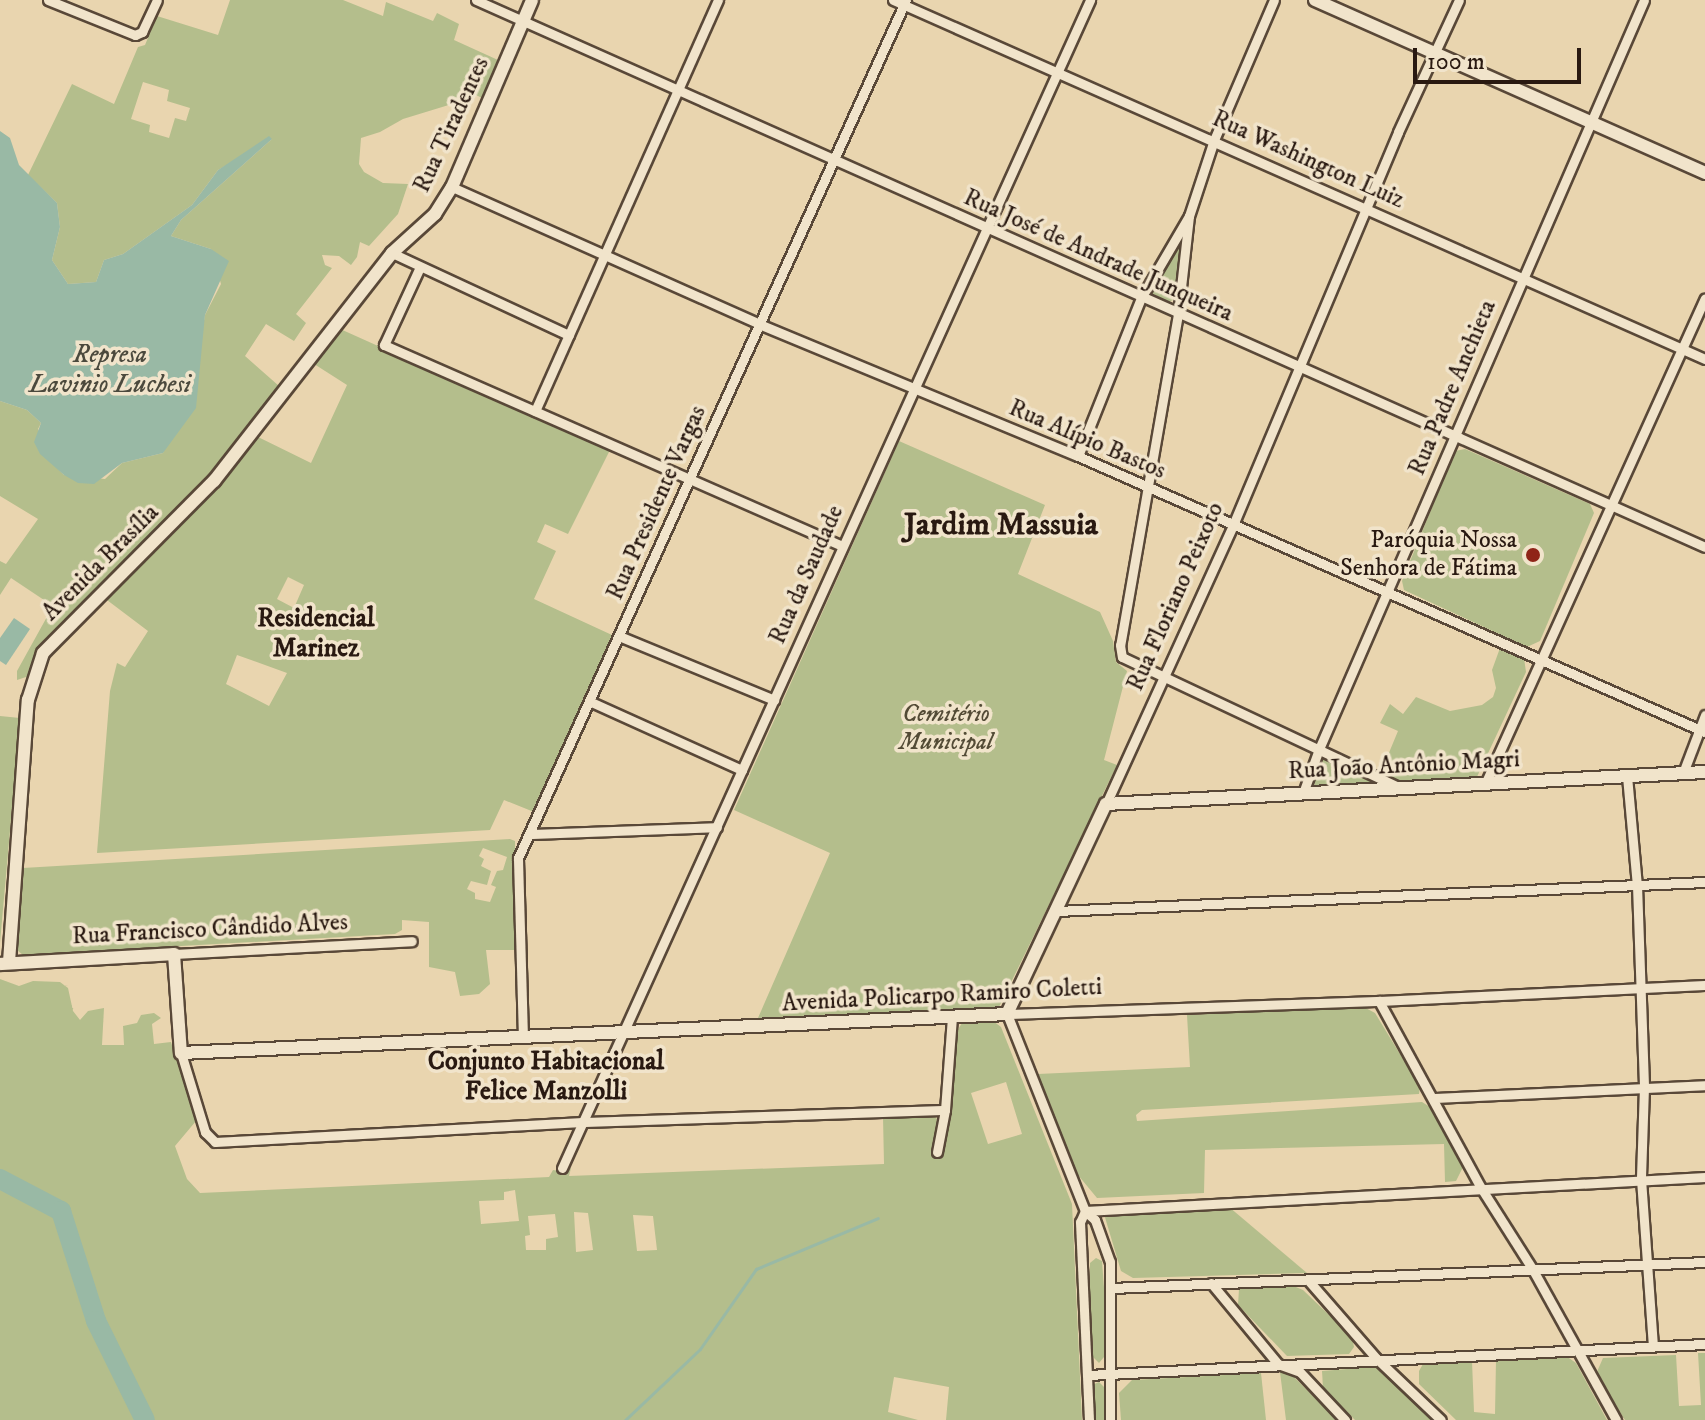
<!DOCTYPE html>
<meta charset="utf-8">
<style>
body{margin:0}
#map{position:relative;width:1705px;height:1420px;overflow:hidden;background:#e9d5af;font-family:"IM FELL DW Pica",serif}
div>[style]{position:absolute}
[style*='--x']{left:calc(var(--x)*1px);top:calc(var(--y)*1px);width:calc(var(--w)*1px);rotate:calc(var(--a)*1deg)}
.green>*{inset:0;background:#b4be8c}
.water>*{inset:0;background:#99b9a5}
.stream>*{height:3px;margin:-1.5px;padding:0 1.5px;transform-origin:1.5px;border-radius:1.5px;background:#99b9a5}
.river>*{height:20px;margin:-10px;padding:0 10px;transform-origin:10px;border-radius:10px;background:#99b9a5}
.roads{filter:drop-shadow(2px 0 #594838) drop-shadow(-2px 0 #594838) drop-shadow(0 2px #594838) drop-shadow(0 -2px #594838)}
.street>*{height:9px;margin:-4.5px;padding:0 4.5px;transform-origin:4.5px;border-radius:4.5px;background:#f1e4cb}
.secondary>*{height:12px;margin:-6px;padding:0 6px;transform-origin:6px;border-radius:6px;background:#f1e4cb}
.dots>*{width:22px;height:22px;translate:-50% -50%;box-sizing:border-box;border:4px solid #f1e4cb;border-radius:50%}
span{translate:-50% -50%;white-space:nowrap;text-align:center;line-height:1.15;-webkit-text-stroke:7px #f1e4cb;paint-order:stroke}
.street-label{font-size:24px;color:#291911}
.poi-label{font-size:24px;color:#291911}
.right{translate:-100% -50%;text-align:right}
.park-label{font-size:24px;color:#534b36;font-style:italic}
.water-label{font-size:26px;color:#4b493d;font-style:italic}
.neighbourhood-label{font-size:26px;color:#291911;font-weight:700}
.district-label{font-size:32px;color:#291911;font-weight:700}
.scale{position:absolute;left:1413px;top:48px;width:168px;height:36px;box-sizing:border-box;border:4px solid #291911;border-top:0;padding-left:10px;font-size:24px;line-height:28px;white-space:nowrap;color:#291911;-webkit-text-stroke:6px #f1e4cb;paint-order:stroke}
</style>
<div id="map">
<div class="green">
<i style="clip-path:polygon(evenodd,230px 0,343px 0,383px 16px,386px 2px,433px 21px,437px 13px,459px 24px,454px 40px,498px 60px,482px 98px,466px 90px,452px 104px,403px 119px,380px 132px,361px 138px,359px 164px,364px 172px,383px 183px,408px 184px,398px 214px,369px 246px,360px 242px,357px 257px,351px 265px,339px 256px,322px 255px,325px 265px,332px 268px,296px 314px,306px 323px,294px 341px,266px 324px,245px 356px,279px 386px,210px 477px,39px 649px,29px 676px,17px 680px,17px 671px,53px 606px,11px 578px,0 595px,0 561px,6px 564px,38px 519px,0 496px,0 401px,27px 410px,41px 423px,38px 429px,53px 464px,64px 475px,105px 479px,122px 463px,163px 453px,200px 343px,205px 315px,221px 284px,211px 249px,171px 236px,181px 220px,272px 139px,218px 170px,192px 205px,123px 254px,104px 260px,96px 282px,68px 284px,52px 260px,60px 227px,57px 203px,28px 175px,72px 84px,114px 104px,138px 47px,145px 45px,157px 16px,218px 35px,230px 0,143px 82px,169px 90px,167px 101px,190px 108px,186px 121px,175px 118px,169px 138px,149px 132px,150px 125px,131px 119px,143px 82px)"></i>
<i style="clip-path:polygon(1182px 239px,1173px 300px,1168px 302px,1150px 292px)"></i>
<i style="clip-path:polygon(evenodd,338px 328px,610px 450px,568px 534px,545px 524px,537px 542px,556px 551px,534px 599px,612px 635px,534px 812px,504px 800px,490px 830px,97px 853px,110px 691px,117px 663px,125px 667px,148px 631px,103px 597px,254px 435px,311px 463px,347px 385px,311px 362px,338px 328px,288px 577px,304px 585px,294px 608px,277px 599px,288px 577px,338px 328px,237px 655px,287px 673px,269px 706px,226px 684px,237px 655px)"></i>
<i style="clip-path:polygon(899px 441px,1045px 505px,1018px 574px,1100px 612px,1113px 641px,1116px 662px,1127px 671px,1104px 760px,1117px 765px,999px 1007px,758px 1018px,830px 853px,734px 810px)"></i>
<i style="clip-path:polygon(1465px 449px,1590px 504px,1594px 513px,1540px 641px,1527px 647px,1404px 590px,1402px 581px,1455px 451px)"></i>
<i style="clip-path:polygon(1500px 648px,1524px 658px,1526px 672px,1476px 779px,1403px 783px,1381px 772px,1398px 731px,1380px 723px,1390px 704px,1403px 714px,1416px 697px,1450px 711px,1482px 705px,1493px 697px,1496px 688px,1492px 670px)"></i>
<i style="clip-path:polygon(0 716px,20px 718px,0 943px)"></i>
<i style="clip-path:polygon(1326px 757px,1374px 779px,1376px 782px,1315px 786px,1313px 779px,1320px 758px)"></i>
<i style="clip-path:polygon(evenodd,510px 839px,515px 841px,516px 950px,486px 950px,490px 984px,479px 994px,460px 996px,455px 972px,429px 967px,429px 922px,402px 920px,402px 930px,395px 934px,23px 955px,17px 950px,19px 873px,23px 868px,510px 839px,483px 848px,507px 857px,503px 870px,497px 871px,491px 885px,496px 887px,490px 902px,475px 899px,475px 893px,467px 889px,471px 881px,487px 885px,491px 871px,481px 866px,484px 859px,479px 856px,483px 848px)"></i>
<i style="clip-path:polygon(evenodd,0 979px,19px 986px,33px 981px,60px 982px,68px 988px,73px 1011px,80px 1020px,88px 1011px,104px 1008px,102px 1045px,124px 1045px,123px 1026px,137px 1023px,141px 1015px,154px 1013px,161px 1018px,152px 1024px,154px 1044px,171px 1042px,196px 1121px,175px 1146px,187px 1179px,200px 1193px,549px 1177px,553px 1170px,566px 1172px,571px 1168px,569px 1176px,884px 1164px,883px 1117px,932px 1113px,937px 1119px,932px 1151px,939px 1156px,949px 1110px,957px 1031px,962px 1023px,993px 1021px,1001px 1027px,1072px 1204px,1082px 1420px,946px 1420px,949px 1387px,894px 1377px,888px 1412px,918px 1420px,0 1420px,0 979px,1006px 1082px,1022px 1134px,988px 1144px,971px 1093px,1006px 1082px,0 979px,515px 1190px,519px 1221px,481px 1224px,479px 1201px,504px 1200px,504px 1192px,515px 1190px,0 979px,574px 1212px,588px 1213px,593px 1250px,576px 1252px,574px 1212px,0 979px,555px 1214px,558px 1237px,546px 1239px,546px 1250px,526px 1250px,525px 1236px,530px 1235px,528px 1216px,555px 1214px,0 979px,633px 1215px,653px 1216px,657px 1250px,637px 1251px,633px 1215px)"></i>
<i style="clip-path:polygon(1362px 1006px,1375px 1013px,1420px 1087px,1419px 1094px,1142px 1110px,1136px 1115px,1137px 1121px,1422px 1102px,1430px 1107px,1463px 1167px,1456px 1181px,1445px 1182px,1444px 1144px,1205px 1150px,1204px 1193px,1097px 1198px,1078px 1175px,1038px 1074px,1190px 1067px,1187px 1015px)"></i>
<i style="clip-path:polygon(1222px 1201px,1307px 1273px,1133px 1278px,1121px 1271px,1104px 1214px)"></i>
<i style="clip-path:polygon(1096px 1258px,1102px 1261px,1104px 1288px,1104px 1357px,1099px 1363px,1093px 1357px,1090px 1290px,1090px 1263px)"></i>
<i style="clip-path:polygon(1291px 1285px,1303px 1290px,1352px 1337px,1354px 1347px,1349px 1354px,1287px 1356px,1238px 1305px,1239px 1289px)"></i>
<i style="clip-path:polygon(1698px 1353px,1705px 1353px,1705px 1420px,1625px 1420px,1596px 1374px,1603px 1358px,1676px 1355px,1679px 1406px,1701px 1405px)"></i>
<i style="clip-path:polygon(1566px 1356px,1576px 1363px,1607px 1420px,1456px 1420px,1419px 1384px,1419px 1371px,1423px 1364px,1472px 1361px,1474px 1412px,1495px 1414px,1496px 1360px)"></i>
<i style="clip-path:polygon(1372px 1367px,1380px 1368px,1435px 1420px,1355px 1420px,1323px 1388px,1322px 1371px)"></i>
<i style="clip-path:polygon(1280px 1372px,1293px 1376px,1337px 1420px,1286px 1420px)"></i>
<i style="clip-path:polygon(1261px 1373px,1266px 1420px,1121px 1420px,1119px 1393px,1132px 1380px)"></i>
<i style="clip-path:polygon(1099px 1382px,1104px 1387px,1105px 1420px,1094px 1420px,1092px 1385px)"></i>
</div>
<div class="water">
<i style="clip-path:polygon(0 131px,10px 138px,19px 165px,57px 203px,60px 227px,52px 260px,68px 284px,96px 282px,104px 260px,123px 254px,192px 205px,218px 170px,269px 136px,272px 139px,181px 220px,171px 236px,211px 249px,229px 261px,205px 315px,196px 408px,163px 453px,122px 463px,94px 484px,78px 483px,64px 475px,40px 454px,34px 442px,41px 423px,27px 410px,0 401px)"></i>
<i style="clip-path:polygon(14px 618px,30px 629px,6px 665px,0 661px,0 638px)"></i>
</div>
<div class="stream">
<i style="--x:625;--y:1420;--w:103;--a:-43.4"></i>
<i style="--x:700;--y:1349;--w:98;--a:-55"></i>
<i style="--x:756;--y:1269;--w:132;--a:-22.7"></i>
</div>
<div class="river">
<i style="--x:0;--y:1179;--w:69;--a:27.7"></i>
<i style="--x:61;--y:1211;--w:115;--a:72.3"></i>
<i style="--x:96;--y:1321;--w:110;--a:63.7"></i>
</div>
<div class="roads">
<div class="street">
<i style="--x:48;--y:0;--w:94;--a:21.9"></i>
<i style="--x:135;--y:35;--w:8;--a:-23"></i>
<i style="--x:142;--y:32;--w:35;--a:-65"></i>
<i style="--x:476;--y:0;--w:1345;--a:23.99"></i>
<i style="--x:893;--y:0;--w:888;--a:23.85"></i>
<i style="--x:452;--y:187;--w:336;--a:24"></i>
<i style="--x:759;--y:324;--w:345;--a:22.5"></i>
<i style="--x:1078;--y:456;--w:685;--a:23.76"></i>
<i style="--x:1189;--y:216;--w:99;--a:96.4"></i>
<i style="--x:1178;--y:314;--w:336;--a:99.9"></i>
<i style="--x:1120;--y:645;--w:12;--a:81"></i>
<i style="--x:1122;--y:657;--w:305;--a:25.2"></i>
<i style="--x:392;--y:253;--w:195;--a:24.9"></i>
<i style="--x:420;--y:267;--w:86;--a:114.8"></i>
<i style="--x:384;--y:345;--w:500;--a:23.69"></i>
<i style="--x:535;--y:411;--w:450;--a:-66"></i>
<i style="--x:1078;--y:456;--w:170;--a:-68.3"></i>
<i style="--x:1141;--y:298;--w:95;--a:-59.7"></i>
<i style="--x:1189;--y:216;--w:80;--a:-71.8"></i>
<i style="--x:1214;--y:140;--w:152;--a:-66.8"></i>
<i style="--x:619;--y:636;--w:168;--a:22.4"></i>
<i style="--x:589;--y:701;--w:168;--a:24.3"></i>
<i style="--x:1683;--y:773;--w:62;--a:-69.2"></i>
<i style="--x:1627;--y:776;--w:109;--a:84.8"></i>
<i style="--x:1637;--y:885;--w:202;--a:88"></i>
<i style="--x:1644;--y:1087;--w:92;--a:91.9"></i>
<i style="--x:1641;--y:1179;--w:168;--a:85.9"></i>
<i style="--x:1485;--y:784;--w:533;--a:-65.64"></i>
<i style="--x:1303;--y:793;--w:47;--a:-70"></i>
<i style="--x:1319;--y:749;--w:816;--a:-66.54"></i>
<i style="--x:1106;--y:804;--w:307;--a:-65.5"></i>
<i style="--x:1233;--y:525;--w:426;--a:-67.2"></i>
<i style="--x:1398;--y:132;--w:145;--a:-65.2"></i>
<i style="--x:530;--y:834;--w:187;--a:-2.1"></i>
<i style="--x:1056;--y:911;--w:650;--a:-2.56"></i>
<i style="--x:174;--y:954;--w:238;--a:-3.1"></i>
<i style="--x:1379;--y:1001;--w:213;--a:61.4"></i>
<i style="--x:1481;--y:1188;--w:97;--a:57.6"></i>
<i style="--x:1533;--y:1270;--w:171;--a:61"></i>
<i style="--x:523;--y:1038;--w:180;--a:-91.6"></i>
<i style="--x:518;--y:858;--w:942;--a:-65.67"></i>
<i style="--x:181;--y:1053;--w:83;--a:73.1"></i>
<i style="--x:205;--y:1132;--w:14;--a:45"></i>
<i style="--x:215;--y:1142;--w:368;--a:-3.1"></i>
<i style="--x:582;--y:1122;--w:363;--a:-1.9"></i>
<i style="--x:1434;--y:1098;--w:271;--a:-2.7"></i>
<i style="--x:937;--y:1152;--w:43;--a:-79.2"></i>
<i style="--x:945;--y:1110;--w:93;--a:-85.7"></i>
<i style="--x:562;--y:1168;--w:1282;--a:-65.67"></i>
<i style="--x:1085;--y:1211;--w:621;--a:-3.14"></i>
<i style="--x:1085;--y:1211;--w:12;--a:114"></i>
<i style="--x:1080;--y:1222;--w:198;--a:87.4"></i>
<i style="--x:1308;--y:1280;--w:105;--a:48.9"></i>
<i style="--x:1377;--y:1359;--w:88;--a:43.6"></i>
<i style="--x:1211;--y:1283;--w:105;--a:50.4"></i>
<i style="--x:1278;--y:1364;--w:23;--a:20"></i>
<i style="--x:1300;--y:1372;--w:66;--a:46.8"></i>
<i style="--x:1112;--y:1288;--w:594;--a:-2.51"></i>
<i style="--x:1088;--y:1375;--w:618;--a:-2.88"></i>
<i style="--x:1110;--y:1420;--w:158;--a:-90"></i>
<i style="--x:1110;--y:1262;--w:45;--a:-109.7"></i>
<i style="--x:1095;--y:1220;--w:13;--a:-138"></i>
<i style="--x:1085;--y:1211;--w:212;--a:-111.6"></i>
<i style="--x:1007;--y:1014;--w:372;--a:-2"></i>
<i style="--x:1379;--y:1001;--w:326;--a:-2.8"></i>
</div>
<div class="secondary">
<i style="--x:1315;--y:0;--w:427;--a:23.9"></i>
<i style="--x:9;--y:962;--w:263;--a:-85.9"></i>
<i style="--x:28;--y:700;--w:49;--a:-72.3"></i>
<i style="--x:43;--y:653;--w:243;--a:-45.2"></i>
<i style="--x:214;--y:481;--w:289;--a:-52"></i>
<i style="--x:392;--y:253;--w:58;--a:-42.2"></i>
<i style="--x:435;--y:214;--w:32;--a:-58"></i>
<i style="--x:452;--y:187;--w:203;--a:-66.8"></i>
<i style="--x:0;--y:964;--w:174;--a:-3.3"></i>
<i style="--x:174;--y:954;--w:99;--a:86"></i>
<i style="--x:181;--y:1053;--w:827;--a:-2.7"></i>
<i style="--x:1007;--y:1014;--w:232;--a:-64.8"></i>
<i style="--x:1106;--y:804;--w:600;--a:-3.06"></i>
</div>
</div>
<div class="dots">
<i style="left:1533px;top:555px;background:#8f2418"></i>
</div>
<div class="street-label">
<span style="left:452px;top:125px;rotate:-65deg">Rua Tiradentes</span>
<span style="left:1308px;top:160px;rotate:24deg">Rua Washington Luiz</span>
<span style="left:1098px;top:256px;rotate:24deg">Rua José de Andrade Junqueira</span>
<span style="left:1453px;top:388px;rotate:-67deg">Rua Padre Anchieta</span>
<span style="left:1087px;top:440px;rotate:23deg">Rua Alípio Bastos</span>
<span style="left:657px;top:503px;rotate:-66deg">Rua Presidente Vargas</span>
<span style="left:101px;top:563px;rotate:-45deg">Avenida Brasília</span>
<span style="left:807px;top:575px;rotate:-66deg">Rua da Saudade</span>
<span style="left:1176px;top:597px;rotate:-66deg">Rua Floriano Peixoto</span>
<span style="left:1404px;top:766px;rotate:-3deg">Rua João Antônio Magri</span>
<span style="left:210px;top:930px;rotate:-3deg">Rua Francisco Cândido Alves</span>
<span style="left:942px;top:996px;rotate:-3deg">Avenida Policarpo Ramiro Coletti</span>
</div>
<div class="poi-label">
<span class="right" style="left:1517px;top:555px">Paróquia Nossa<br>Senhora de Fátima</span>
</div>
<div class="park-label">
<span style="left:946px;top:729px">Cemitério<br>Municipal</span>
</div>
<div class="water-label">
<span style="left:110px;top:370px">Represa<br>Lavinio Luchesi</span>
</div>
<div class="neighbourhood-label">
<span style="left:316px;top:634px">Residencial<br>Marinez</span>
<span style="left:546px;top:1077px">Conjunto Habitacional<br>Felice Manzolli</span>
</div>
<div class="district-label">
<span style="left:1001px;top:525px">Jardim Massuia</span>
</div>
<div class="scale">100 m</div>
</div>
